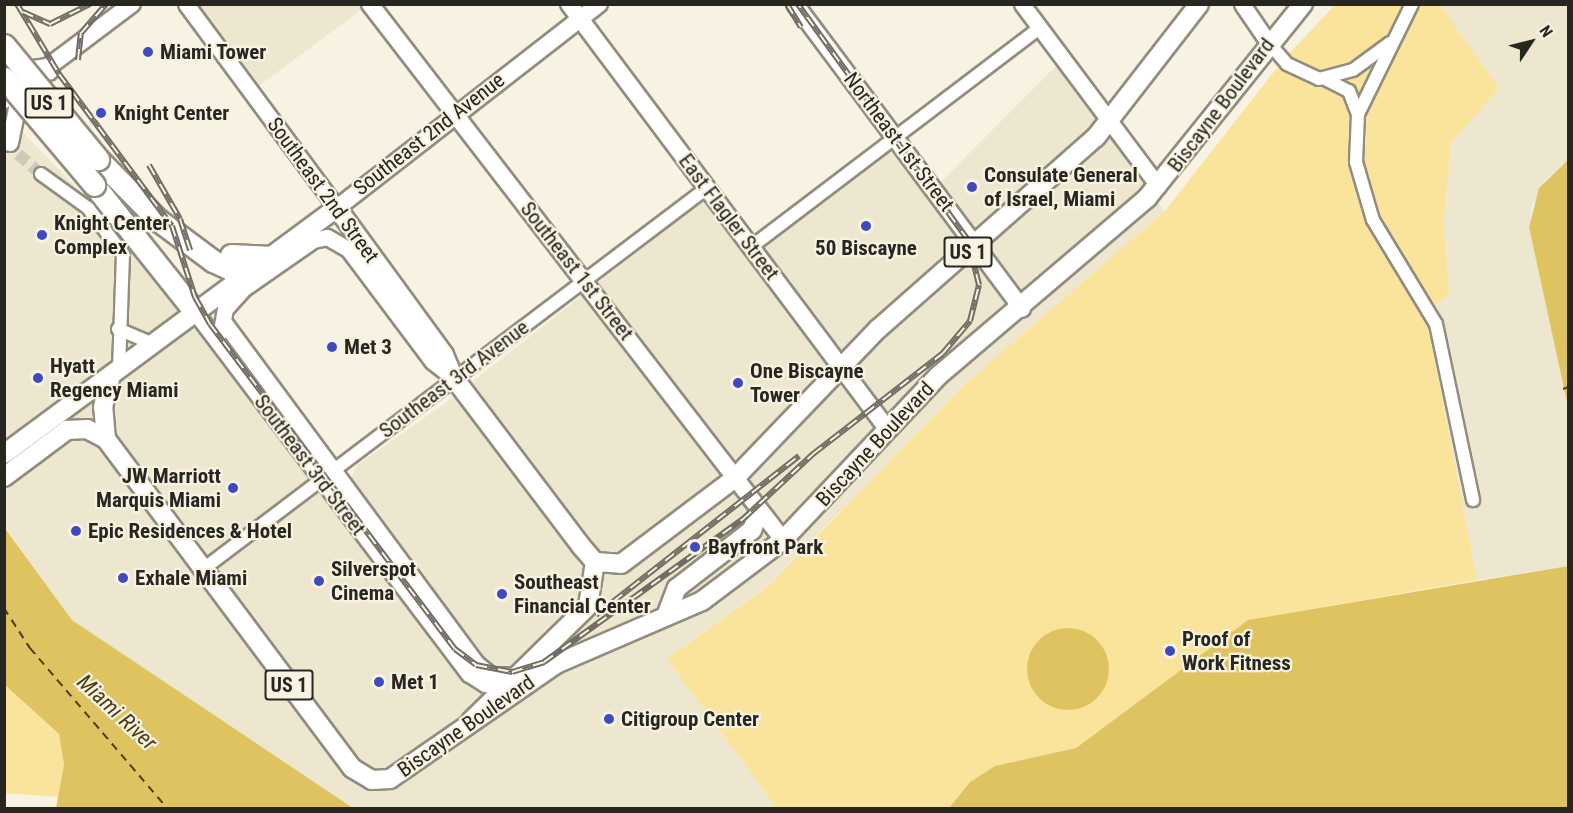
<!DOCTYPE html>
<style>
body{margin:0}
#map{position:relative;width:1573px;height:813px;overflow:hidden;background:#f7f2e1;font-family:"Roboto Condensed",sans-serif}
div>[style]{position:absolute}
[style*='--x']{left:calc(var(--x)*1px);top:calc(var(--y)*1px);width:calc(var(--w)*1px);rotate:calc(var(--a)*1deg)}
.built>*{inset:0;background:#eee7cf}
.green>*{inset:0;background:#fae39a}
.water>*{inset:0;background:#e0c361}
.round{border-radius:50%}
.ferry>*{height:1.5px;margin-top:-0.75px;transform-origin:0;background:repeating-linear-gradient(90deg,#4b3f16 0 8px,transparent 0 14px)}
.minor-tunnel>*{height:12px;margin-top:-6px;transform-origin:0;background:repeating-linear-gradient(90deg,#cec9ba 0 12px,transparent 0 18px)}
.roads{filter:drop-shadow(2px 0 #928d7e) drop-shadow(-2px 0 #928d7e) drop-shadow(0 2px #928d7e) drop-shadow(0 -2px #928d7e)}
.minor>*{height:12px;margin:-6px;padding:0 6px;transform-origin:6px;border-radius:6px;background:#fff}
.tertiary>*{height:15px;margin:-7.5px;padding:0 7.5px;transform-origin:7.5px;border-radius:7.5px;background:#fff}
.secondary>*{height:16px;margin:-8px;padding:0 8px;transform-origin:8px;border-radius:8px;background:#fff}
.primary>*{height:18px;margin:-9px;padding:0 9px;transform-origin:9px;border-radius:9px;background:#fff}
.motorway>*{height:21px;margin:-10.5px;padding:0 10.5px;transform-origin:10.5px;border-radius:10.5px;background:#fff}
.rail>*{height:6px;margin-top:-3px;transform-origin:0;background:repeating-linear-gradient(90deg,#f7f2e1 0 11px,#716d64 0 22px);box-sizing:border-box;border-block:2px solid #716d64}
.bridges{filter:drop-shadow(2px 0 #928d7e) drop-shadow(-2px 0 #928d7e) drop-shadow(0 2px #928d7e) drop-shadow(0 -2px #928d7e)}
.motorway-bridge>*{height:21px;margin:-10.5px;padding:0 10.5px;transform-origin:10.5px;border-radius:10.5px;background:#fff}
.dots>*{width:16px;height:16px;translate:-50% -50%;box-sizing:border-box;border:3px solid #f7f2e1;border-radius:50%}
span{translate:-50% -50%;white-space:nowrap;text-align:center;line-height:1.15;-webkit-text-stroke:4.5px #f7f2e1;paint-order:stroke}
.shield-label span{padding:2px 4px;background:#f7f2e1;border:2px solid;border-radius:4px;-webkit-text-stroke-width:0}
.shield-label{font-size:20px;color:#282620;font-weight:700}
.poi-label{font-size:21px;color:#282620;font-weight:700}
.left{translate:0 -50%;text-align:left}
.right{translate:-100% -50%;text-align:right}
.street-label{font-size:21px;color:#282620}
.water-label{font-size:22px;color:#4b3f16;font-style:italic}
.frame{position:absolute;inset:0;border:6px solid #282620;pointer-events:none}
.north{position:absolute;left:1501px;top:12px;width:60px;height:60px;-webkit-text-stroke:4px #f7f2e1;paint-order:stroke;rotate:55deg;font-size:16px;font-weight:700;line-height:24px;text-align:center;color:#282620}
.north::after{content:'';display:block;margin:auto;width:21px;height:27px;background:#282620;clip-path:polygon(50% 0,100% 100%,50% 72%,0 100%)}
</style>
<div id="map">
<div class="built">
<i style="clip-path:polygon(359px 4px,362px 9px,256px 88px,193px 5px)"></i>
<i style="clip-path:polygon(1440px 5px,1568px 5px,1568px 160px,1545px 180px,1532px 206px,1529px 227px,1568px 407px,1568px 566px,1477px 580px,1429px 329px,1419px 314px,1449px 295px,1444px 221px,1451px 143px,1499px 88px)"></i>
<i style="clip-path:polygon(1056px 66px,1165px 211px,963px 386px,768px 585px,667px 659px,777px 808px,353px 808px,72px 620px,5px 527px,4px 113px,140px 253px,305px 468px,349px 483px,357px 465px,444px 404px,716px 190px,744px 227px,770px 242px,889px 150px,926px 197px)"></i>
</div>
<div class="green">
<i style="clip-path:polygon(1335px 5px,1440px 5px,1499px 88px,1451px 143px,1444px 221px,1449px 295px,1419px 314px,1429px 329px,1477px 580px,1248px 620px,1076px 748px,995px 766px,970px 782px,949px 808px,777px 808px,667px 659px,769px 585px,963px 386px,1165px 211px,1284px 59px)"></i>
<i style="clip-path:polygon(5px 685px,59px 734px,64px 765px,60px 797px,5px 793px)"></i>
</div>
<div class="water">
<i style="clip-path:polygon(1568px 160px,1568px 407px,1529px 227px,1539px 188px)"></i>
<i style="clip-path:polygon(4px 527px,72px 620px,353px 808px,56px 808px,64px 765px,59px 734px,5px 685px)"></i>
<i style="clip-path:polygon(1568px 566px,1568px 808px,949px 808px,970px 782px,995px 766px,1076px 748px,1248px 620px)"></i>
<i class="round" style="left:1027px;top:628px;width:82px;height:82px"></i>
</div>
<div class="ferry">
<i style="--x:1563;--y:389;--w:5;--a:-22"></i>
<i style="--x:4;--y:608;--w:48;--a:57"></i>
<i style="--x:30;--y:648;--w:211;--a:49.4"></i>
</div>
<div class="minor-tunnel">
<i style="--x:18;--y:154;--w:30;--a:41"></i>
</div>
<div class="roads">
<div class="minor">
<i style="--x:1412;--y:4;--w:123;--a:116.1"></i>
<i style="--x:1358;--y:114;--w:48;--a:92.4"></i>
<i style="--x:1356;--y:162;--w:60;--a:73.7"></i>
<i style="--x:1373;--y:220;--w:122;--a:58.8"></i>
<i style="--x:1436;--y:324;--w:180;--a:78.1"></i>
<i style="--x:1268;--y:42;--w:29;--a:49"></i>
<i style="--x:1287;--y:64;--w:35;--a:25"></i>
<i style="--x:1319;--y:79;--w:35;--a:-15"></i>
<i style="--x:1353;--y:70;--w:46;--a:-36.1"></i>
<i style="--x:1325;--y:79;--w:27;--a:27"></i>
<i style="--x:1349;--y:91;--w:25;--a:69"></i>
<i style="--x:41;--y:174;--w:58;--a:35.9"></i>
<i style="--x:88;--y:208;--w:58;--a:52.7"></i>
<i style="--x:123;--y:254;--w:115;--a:92"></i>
<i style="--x:751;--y:247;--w:363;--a:-37.2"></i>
<i style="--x:118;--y:329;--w:39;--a:23"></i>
<i style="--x:202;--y:570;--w:633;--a:-37.11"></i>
</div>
<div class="tertiary">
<i style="--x:186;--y:4;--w:254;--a:53.5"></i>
<i style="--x:1022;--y:4;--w:227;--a:53.2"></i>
<i style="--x:1242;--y:4;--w:46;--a:55.6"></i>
<i style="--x:195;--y:312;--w:454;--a:52.9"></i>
<i style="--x:469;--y:674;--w:19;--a:32"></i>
<i style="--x:485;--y:684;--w:18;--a:6"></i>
<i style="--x:223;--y:321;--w:425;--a:53.5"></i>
<i style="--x:476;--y:663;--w:19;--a:39"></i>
<i style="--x:491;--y:675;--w:17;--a:0"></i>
<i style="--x:221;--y:331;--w:22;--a:-80"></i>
<i style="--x:225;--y:309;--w:28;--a:-48"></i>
<i style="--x:244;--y:288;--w:84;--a:-34.8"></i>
<i style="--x:313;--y:240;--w:14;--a:-12"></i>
<i style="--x:327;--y:237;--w:24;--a:30"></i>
<i style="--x:348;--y:249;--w:140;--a:53.1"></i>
<i style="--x:432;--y:361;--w:28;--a:38"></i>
</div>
<div class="secondary">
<i style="--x:370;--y:4;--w:677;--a:52.38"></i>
<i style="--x:569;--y:4;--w:532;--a:53.17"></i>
<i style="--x:795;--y:4;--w:380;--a:53.3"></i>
<i style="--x:4;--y:100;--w:160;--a:-36.9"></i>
<i style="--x:10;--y:143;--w:55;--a:-78.5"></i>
<i style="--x:337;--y:208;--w:332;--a:-37.9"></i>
</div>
<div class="primary">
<i style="--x:106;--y:439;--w:32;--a:-95"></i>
<i style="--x:103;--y:407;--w:33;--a:-76"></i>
<i style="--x:4;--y:454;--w:414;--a:-36.5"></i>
<i style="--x:337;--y:208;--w:182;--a:53.9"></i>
<i style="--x:444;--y:355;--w:25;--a:67"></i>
<i style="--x:454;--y:378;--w:211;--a:52.9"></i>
<i style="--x:581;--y:546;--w:21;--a:49"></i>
<i style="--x:595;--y:562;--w:26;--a:4"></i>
<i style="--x:621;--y:564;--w:141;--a:-37"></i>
<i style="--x:734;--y:479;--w:208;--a:-46.2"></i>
<i style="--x:878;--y:329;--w:290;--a:-41.4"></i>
<i style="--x:1096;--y:137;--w:168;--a:-52.2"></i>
<i style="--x:4;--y:477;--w:79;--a:-36.7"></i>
<i style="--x:67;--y:430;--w:20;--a:-3"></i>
<i style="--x:87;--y:429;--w:21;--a:28"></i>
<i style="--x:106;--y:439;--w:411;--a:53.2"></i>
<i style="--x:352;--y:768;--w:23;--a:31"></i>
<i style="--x:372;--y:780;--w:18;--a:-3"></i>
<i style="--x:390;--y:779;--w:202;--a:-34.7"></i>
<i style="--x:556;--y:664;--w:159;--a:-23.3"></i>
<i style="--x:702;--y:601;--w:101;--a:-37"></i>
<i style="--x:783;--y:540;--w:226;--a:-46.6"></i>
<i style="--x:938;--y:376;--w:275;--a:-40.4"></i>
<i style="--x:1147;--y:198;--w:249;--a:-51.2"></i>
<i style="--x:666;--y:616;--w:30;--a:-69"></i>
<i style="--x:677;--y:588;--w:95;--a:-37.7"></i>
<i style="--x:752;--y:530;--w:19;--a:-69"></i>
<i style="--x:471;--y:721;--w:164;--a:-44.5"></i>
<i style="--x:588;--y:606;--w:45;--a:-81"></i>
</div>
<div class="motorway">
<i style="--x:11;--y:74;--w:37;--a:-8"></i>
<i style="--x:98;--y:159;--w:86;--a:45.5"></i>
<i style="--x:158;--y:220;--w:69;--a:36.7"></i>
<i style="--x:213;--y:261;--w:19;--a:25"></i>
<i style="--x:230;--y:269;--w:23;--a:2"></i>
<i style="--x:94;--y:185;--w:162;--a:51.5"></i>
<i style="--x:231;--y:255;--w:41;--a:2.8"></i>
</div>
</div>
<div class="rail">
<i style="--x:17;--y:4;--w:82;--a:59"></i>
<i style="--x:59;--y:74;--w:189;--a:53.4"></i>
<i style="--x:172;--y:226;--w:75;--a:72.1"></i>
<i style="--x:195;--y:297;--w:31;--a:61"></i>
<i style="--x:210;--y:324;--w:407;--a:53"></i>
<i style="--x:455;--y:649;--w:26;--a:37"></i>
<i style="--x:476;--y:665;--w:37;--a:11"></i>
<i style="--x:512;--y:672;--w:34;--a:-17"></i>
<i style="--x:544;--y:662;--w:245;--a:-35.7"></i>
<i style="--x:743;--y:519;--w:96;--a:-42.9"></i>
<i style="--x:813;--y:454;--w:165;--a:-37.8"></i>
<i style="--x:943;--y:353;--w:42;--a:-49.8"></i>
<i style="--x:970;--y:321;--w:37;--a:-76"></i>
<i style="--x:979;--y:285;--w:46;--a:-103.7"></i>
<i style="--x:968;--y:240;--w:291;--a:-125.8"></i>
<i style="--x:787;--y:4;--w:27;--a:59"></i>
<i style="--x:23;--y:12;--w:30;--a:24"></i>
<i style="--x:50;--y:24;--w:45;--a:-26.6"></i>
<i style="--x:78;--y:60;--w:27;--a:-84"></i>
<i style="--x:81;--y:33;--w:38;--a:-49"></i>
<i style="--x:149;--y:165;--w:62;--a:60.1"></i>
<i style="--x:180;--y:219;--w:33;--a:72"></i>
<i style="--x:596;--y:615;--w:258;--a:-38.1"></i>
</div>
<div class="bridges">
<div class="motorway-bridge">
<i style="--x:4;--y:45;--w:148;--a:50.5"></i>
<i style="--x:4;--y:78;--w:140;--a:49.9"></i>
</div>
</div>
<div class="dots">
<i style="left:148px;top:52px;background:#3f4abe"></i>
<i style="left:101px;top:113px;background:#3f4abe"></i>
<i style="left:972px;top:187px;background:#3f4abe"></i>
<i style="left:866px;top:226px;background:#3f4abe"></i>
<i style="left:42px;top:235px;background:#3f4abe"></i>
<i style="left:332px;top:347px;background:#3f4abe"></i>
<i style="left:38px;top:378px;background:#3f4abe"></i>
<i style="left:738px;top:383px;background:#3f4abe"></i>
<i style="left:233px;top:488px;background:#3f4abe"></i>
<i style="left:76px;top:531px;background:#3f4abe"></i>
<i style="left:695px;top:547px;background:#3f4abe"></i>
<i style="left:123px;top:578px;background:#3f4abe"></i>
<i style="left:319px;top:581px;background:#3f4abe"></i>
<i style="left:502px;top:594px;background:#3f4abe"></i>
<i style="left:1170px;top:651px;background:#3f4abe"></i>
<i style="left:379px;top:682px;background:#3f4abe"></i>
<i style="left:609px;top:719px;background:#3f4abe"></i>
</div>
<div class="shield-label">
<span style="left:49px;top:103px">US 1</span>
<span style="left:968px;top:252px">US 1</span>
<span style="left:289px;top:685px">US 1</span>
</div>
<div class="poi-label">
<span class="left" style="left:160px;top:52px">Miami Tower</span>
<span class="left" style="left:114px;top:113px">Knight Center</span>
<span class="left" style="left:984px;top:187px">Consulate General<br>of Israel, Miami</span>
<span class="left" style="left:54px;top:235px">Knight Center<br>Complex</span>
<span style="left:866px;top:248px">50 Biscayne</span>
<span class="left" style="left:344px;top:347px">Met 3</span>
<span class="left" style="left:50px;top:378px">Hyatt<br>Regency Miami</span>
<span class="left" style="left:750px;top:383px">One Biscayne<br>Tower</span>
<span class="right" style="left:221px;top:488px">JW Marriott<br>Marquis Miami</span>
<span class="left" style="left:88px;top:531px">Epic Residences &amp; Hotel</span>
<span class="left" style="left:708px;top:547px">Bayfront Park</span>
<span class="left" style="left:331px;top:581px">Silverspot<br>Cinema</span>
<span class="left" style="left:135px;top:578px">Exhale Miami</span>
<span class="left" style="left:514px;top:594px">Southeast<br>Financial Center</span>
<span class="left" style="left:1182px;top:651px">Proof of<br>Work Fitness</span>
<span class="left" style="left:391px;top:682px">Met 1</span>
<span class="left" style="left:621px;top:719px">Citigroup Center</span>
</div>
<div class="street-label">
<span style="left:1221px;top:105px;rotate:-53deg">Biscayne Boulevard</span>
<span style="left:429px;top:134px;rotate:-38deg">Southeast 2nd Avenue</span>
<span style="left:899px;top:142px;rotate:53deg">Northeast 1st Street</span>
<span style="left:323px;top:190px;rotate:54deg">Southeast 2nd Street</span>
<span style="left:729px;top:217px;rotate:53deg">East Flagler Street</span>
<span style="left:577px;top:271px;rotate:52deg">Southeast 1st Street</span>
<span style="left:454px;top:379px;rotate:-37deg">Southeast 3rd Avenue</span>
<span style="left:875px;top:444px;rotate:-47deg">Biscayne Boulevard</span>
<span style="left:310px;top:465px;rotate:53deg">Southeast 3rd Street</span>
<span style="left:466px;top:726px;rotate:-35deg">Biscayne Boulevard</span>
</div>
<div class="water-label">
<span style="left:117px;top:712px;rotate:43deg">Miami River</span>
</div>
<div class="frame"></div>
<div class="north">N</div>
</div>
